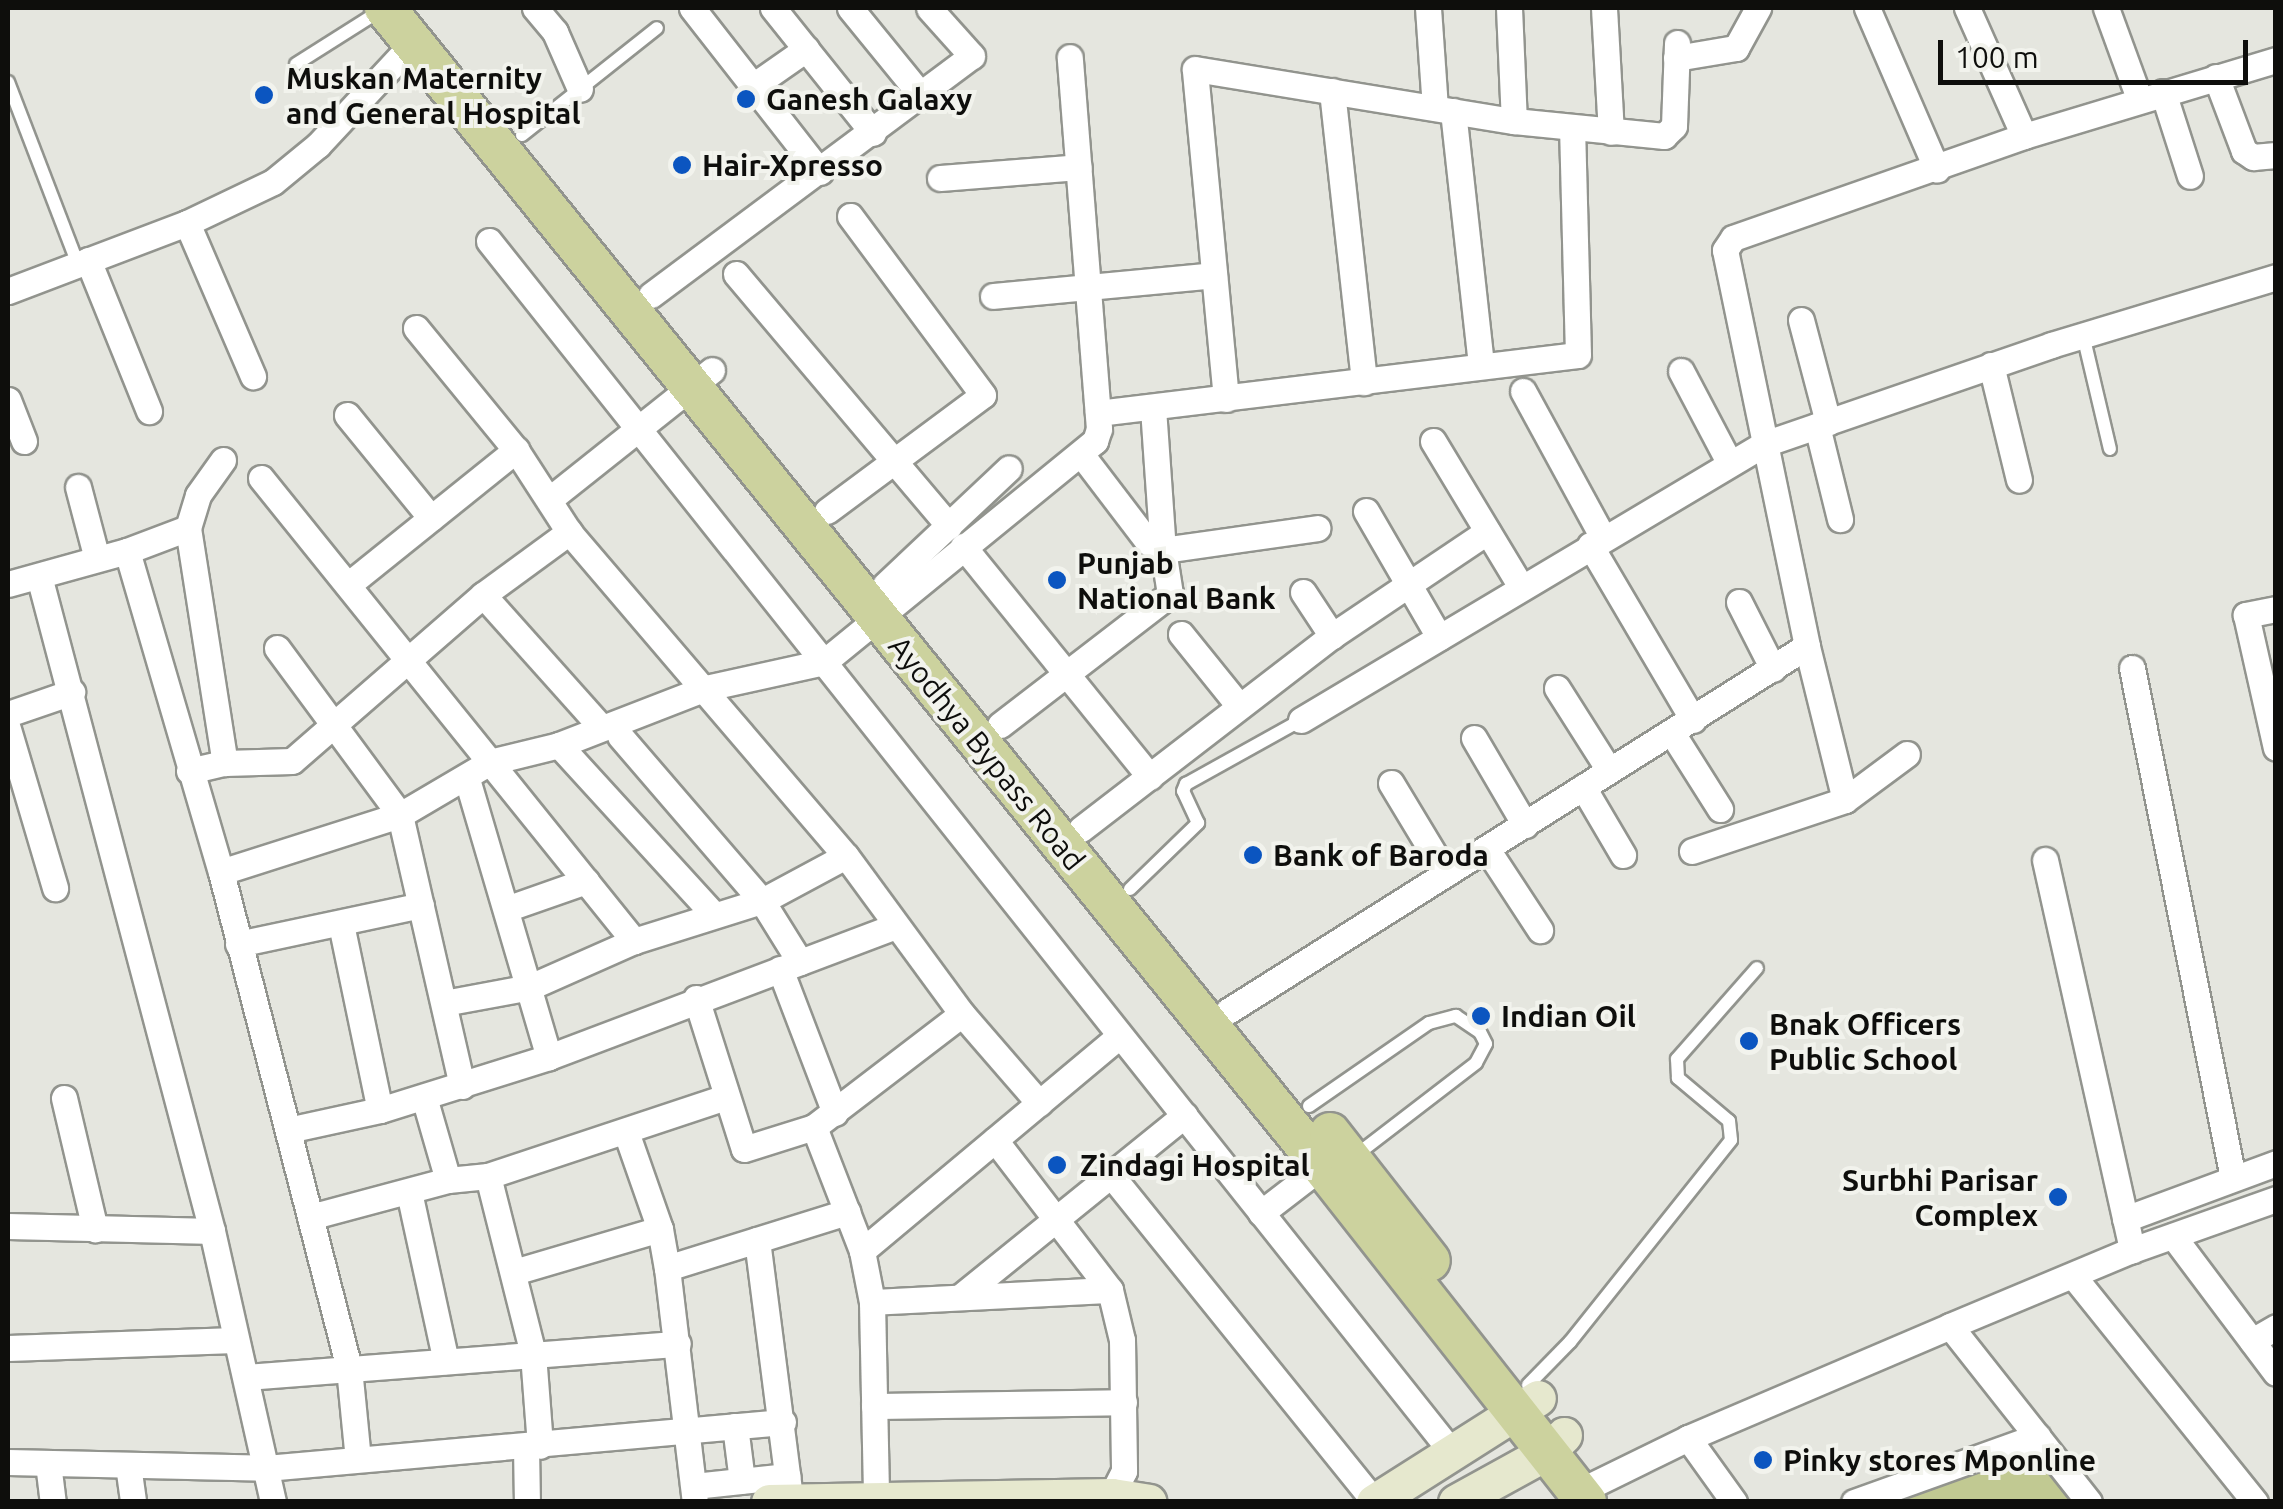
<!DOCTYPE html>
<style>
body{margin:0}
#map{position:relative;width:2283px;height:1509px;overflow:hidden;background:#e5e6df;font-family:Ubuntu,sans-serif}
div>[style]{position:absolute}
[style*='--x']{left:calc(var(--x)*1px);top:calc(var(--y)*1px);width:calc(var(--w)*1px);rotate:calc(var(--a)*1deg)}
.green>*{inset:0;background:#c1c992}
.roads{filter:drop-shadow(2px 0 #92948e) drop-shadow(-2px 0 #92948e) drop-shadow(0 2px #92948e) drop-shadow(0 -2px #92948e)}
.lane>*{height:12px;margin:-6px;padding:0 6px;transform-origin:6px;border-radius:6px;background:#fff}
.street>*{height:25px;margin:-12.5px;padding:0 12.5px;transform-origin:12.5px;border-radius:12.5px;background:#fff}
.secondary>*{height:35px;margin:-17.5px;padding:0 17.5px;transform-origin:17.5px;border-radius:17.5px;background:#e6e8ce}
.primary>*{height:40px;margin:-20px;padding:0 20px;transform-origin:20px;border-radius:20px;background:#ccd29e}
.dots>*{width:28px;height:28px;translate:-50% -50%;box-sizing:border-box;border:5px solid #f2f3ed;border-radius:50%}
span{translate:-50% -50%;white-space:nowrap;text-align:center;line-height:1.15;-webkit-text-stroke:8px #f2f3ed;paint-order:stroke}
.poi-label{font-size:30px;color:#0e0e0c;font-weight:700}
.left{translate:0 -50%;text-align:left}
.right{translate:-100% -50%;text-align:right}
.street-label{font-size:30px;color:#0e0e0c}
.frame{position:absolute;inset:0;border:10px solid #0e0e0c;pointer-events:none}
.scale{position:absolute;left:1938px;top:40px;width:310px;height:45px;box-sizing:border-box;border:5px solid #0e0e0c;border-top:0;padding-left:12px;font-size:30px;line-height:35px;white-space:nowrap;color:#0e0e0c;-webkit-text-stroke:8px #f2f3ed;paint-order:stroke}
</style>
<div id="map">
<div class="green">
<i style="clip-path:polygon(2037px 1435px,2087px 1501px,1882px 1502px)"></i>
</div>
<div class="roads">
<div class="lane">
<i style="--x:296;--y:64;--w:103;--a:-32.3"></i>
<i style="--x:8;--y:82;--w:195;--a:69"></i>
<i style="--x:522;--y:135;--w:172;--a:-38.4"></i>
<i style="--x:2083;--y:335;--w:117;--a:76.7"></i>
<i style="--x:1130;--y:889;--w:95;--a:-44.1"></i>
<i style="--x:1198;--y:823;--w:35;--a:-115"></i>
<i style="--x:1183;--y:791;--w:8;--a:-67"></i>
<i style="--x:1186;--y:784;--w:132;--a:-29.1"></i>
<i style="--x:1309;--y:1106;--w:146;--a:-34.7"></i>
<i style="--x:1429;--y:1023;--w:28;--a:-15"></i>
<i style="--x:1456;--y:1016;--w:29;--a:34"></i>
<i style="--x:1480;--y:1032;--w:13;--a:63"></i>
<i style="--x:1486;--y:1044;--w:21;--a:118"></i>
<i style="--x:1476;--y:1063;--w:153;--a:142.5"></i>
<i style="--x:1528;--y:1385;--w:60;--a:-45.7"></i>
<i style="--x:1570;--y:1342;--w:258;--a:-51.4"></i>
<i style="--x:1731;--y:1140;--w:19;--a:-96"></i>
<i style="--x:1729;--y:1121;--w:67;--a:-139.9"></i>
<i style="--x:1678;--y:1078;--w:19;--a:-93"></i>
<i style="--x:1677;--y:1059;--w:121;--a:-48.7"></i>
</div>
<div class="street">
<i style="--x:535;--y:8;--w:31;--a:50"></i>
<i style="--x:555;--y:32;--w:62;--a:66.3"></i>
<i style="--x:692;--y:8;--w:208;--a:52"></i>
<i style="--x:773;--y:8;--w:160;--a:51.3"></i>
<i style="--x:850;--y:8;--w:112;--a:50.8"></i>
<i style="--x:1428;--y:8;--w:100;--a:86"></i>
<i style="--x:1509;--y:8;--w:113;--a:87.5"></i>
<i style="--x:1604;--y:8;--w:124;--a:86.8"></i>
<i style="--x:1867;--y:8;--w:176;--a:66.6"></i>
<i style="--x:1967;--y:8;--w:140;--a:66"></i>
<i style="--x:2106;--y:8;--w:96;--a:69.9"></i>
<i style="--x:1676;--y:58;--w:61;--a:-9.5"></i>
<i style="--x:1736;--y:48;--w:46;--a:-61.2"></i>
<i style="--x:2216;--y:77;--w:79;--a:69.3"></i>
<i style="--x:2244;--y:151;--w:11;--a:34"></i>
<i style="--x:2253;--y:157;--w:23;--a:-5"></i>
<i style="--x:753;--y:86;--w:65;--a:-34.9"></i>
<i style="--x:1332;--y:91;--w:293;--a:83.7"></i>
<i style="--x:2163;--y:92;--w:88;--a:72.2"></i>
<i style="--x:1453;--y:111;--w:254;--a:83.7"></i>
<i style="--x:940;--y:178;--w:139;--a:-4.5"></i>
<i style="--x:187;--y:223;--w:167;--a:66.7"></i>
<i style="--x:489;--y:241;--w:1549;--a:51.52"></i>
<i style="--x:88;--y:260;--w:163;--a:68"></i>
<i style="--x:736;--y:274;--w:330;--a:49.8"></i>
<i style="--x:8;--y:291;--w:191;--a:-20.8"></i>
<i style="--x:187;--y:223;--w:95;--a:-25.5"></i>
<i style="--x:273;--y:182;--w:58;--a:-39.4"></i>
<i style="--x:318;--y:145;--w:139;--a:-47"></i>
<i style="--x:651;--y:295;--w:400;--a:-36.7"></i>
<i style="--x:972;--y:56;--w:64;--a:-131.9"></i>
<i style="--x:993;--y:296;--w:222;--a:-5.4"></i>
<i style="--x:1801;--y:320;--w:106;--a:75.2"></i>
<i style="--x:416;--y:328;--w:158;--a:50.7"></i>
<i style="--x:516;--y:450;--w:98;--a:57.1"></i>
<i style="--x:569;--y:532;--w:426;--a:49.5"></i>
<i style="--x:846;--y:856;--w:196;--a:53.7"></i>
<i style="--x:962;--y:1014;--w:118;--a:49.1"></i>
<i style="--x:1991;--y:365;--w:118;--a:76.3"></i>
<i style="--x:1681;--y:371;--w:103;--a:62.2"></i>
<i style="--x:1523;--y:391;--w:167;--a:61.4"></i>
<i style="--x:1226;--y:399;--w:331;--a:-95.4"></i>
<i style="--x:1195;--y:69;--w:323;--a:9.3"></i>
<i style="--x:1514;--y:121;--w:151;--a:5.7"></i>
<i style="--x:1664;--y:136;--w:14;--a:-45"></i>
<i style="--x:1674;--y:126;--w:83;--a:-87.9"></i>
<i style="--x:8;--y:400;--w:44;--a:68.7"></i>
<i style="--x:1153;--y:408;--w:142;--a:86"></i>
<i style="--x:1163;--y:550;--w:156;--a:-8.1"></i>
<i style="--x:1098;--y:413;--w:483;--a:-6.9"></i>
<i style="--x:1578;--y:355;--w:227;--a:-91.5"></i>
<i style="--x:347;--y:415;--w:133;--a:50.8"></i>
<i style="--x:1817;--y:426;--w:96;--a:76.1"></i>
<i style="--x:1433;--y:441;--w:170;--a:58.9"></i>
<i style="--x:261;--y:478;--w:595;--a:51.14"></i>
<i style="--x:78;--y:487;--w:74;--a:75.2"></i>
<i style="--x:550;--y:499;--w:207;--a:-38.5"></i>
<i style="--x:827;--y:511;--w:194;--a:-36.6"></i>
<i style="--x:983;--y:395;--w:223;--a:-126.6"></i>
<i style="--x:1366;--y:511;--w:146;--a:59.9"></i>
<i style="--x:188;--y:528;--w:238;--a:81.1"></i>
<i style="--x:1590;--y:545;--w:203;--a:59.5"></i>
<i style="--x:963;--y:546;--w:297;--a:51"></i>
<i style="--x:127;--y:551;--w:334;--a:73.7"></i>
<i style="--x:221;--y:872;--w:512;--a:75.53"></i>
<i style="--x:349;--y:1368;--w:91;--a:84.4"></i>
<i style="--x:39;--y:576;--w:677;--a:75.2"></i>
<i style="--x:212;--y:1231;--w:278;--a:77.3"></i>
<i style="--x:8;--y:584;--w:123;--a:-15.5"></i>
<i style="--x:127;--y:551;--w:65;--a:-20.7"></i>
<i style="--x:188;--y:528;--w:34;--a:-73"></i>
<i style="--x:198;--y:495;--w:43;--a:-54.5"></i>
<i style="--x:348;--y:585;--w:216;--a:-38.8"></i>
<i style="--x:885;--y:585;--w:170;--a:-43.3"></i>
<i style="--x:1303;--y:592;--w:53;--a:56.6"></i>
<i style="--x:483;--y:595;--w:178;--a:48.2"></i>
<i style="--x:1739;--y:602;--w:75;--a:63.1"></i>
<i style="--x:2276;--y:609;--w:31;--a:169"></i>
<i style="--x:2246;--y:615;--w:136;--a:77.3"></i>
<i style="--x:1181;--y:634;--w:92;--a:51.1"></i>
<i style="--x:277;--y:648;--w:207;--a:53.6"></i>
<i style="--x:400;--y:815;--w:278;--a:77.1"></i>
<i style="--x:2132;--y:668;--w:520;--a:78.8"></i>
<i style="--x:1557;--y:688;--w:97;--a:57.6"></i>
<i style="--x:8;--y:714;--w:68;--a:-19"></i>
<i style="--x:1301;--y:720;--w:539;--a:-30.8"></i>
<i style="--x:1764;--y:444;--w:304;--a:-19"></i>
<i style="--x:2051;--y:345;--w:235;--a:-16.8"></i>
<i style="--x:1000;--y:725;--w:215;--a:-37.6"></i>
<i style="--x:1170;--y:594;--w:45;--a:-99"></i>
<i style="--x:1163;--y:550;--w:17;--a:-152"></i>
<i style="--x:1148;--y:542;--w:111;--a:-127.3"></i>
<i style="--x:8;--y:729;--w:166;--a:73.5"></i>
<i style="--x:1672;--y:733;--w:90;--a:57.7"></i>
<i style="--x:620;--y:736;--w:218;--a:49.3"></i>
<i style="--x:762;--y:901;--w:72;--a:58.1"></i>
<i style="--x:1474;--y:738;--w:101;--a:59.6"></i>
<i style="--x:559;--y:745;--w:230;--a:47.6"></i>
<i style="--x:189;--y:771;--w:37;--a:-13"></i>
<i style="--x:225;--y:763;--w:67;--a:-1.7"></i>
<i style="--x:292;--y:761;--w:253;--a:-41"></i>
<i style="--x:483;--y:595;--w:107;--a:-36.2"></i>
<i style="--x:467;--y:779;--w:290;--a:73.6"></i>
<i style="--x:1391;--y:783;--w:106;--a:58.9"></i>
<i style="--x:1583;--y:787;--w:79;--a:59.5"></i>
<i style="--x:1845;--y:800;--w:159;--a:-103.9"></i>
<i style="--x:1807;--y:646;--w:404;--a:-101.7"></i>
<i style="--x:1725;--y:250;--w:14;--a:-56"></i>
<i style="--x:1733;--y:238;--w:308;--a:-19.3"></i>
<i style="--x:2024;--y:136;--w:263;--a:-16.8"></i>
<i style="--x:1081;--y:829;--w:317;--a:-37.6"></i>
<i style="--x:1332;--y:636;--w:187;--a:-33.9"></i>
<i style="--x:1487;--y:849;--w:97;--a:56.8"></i>
<i style="--x:1692;--y:851;--w:161;--a:-18.4"></i>
<i style="--x:1845;--y:800;--w:77;--a:-36.6"></i>
<i style="--x:2045;--y:860;--w:400;--a:77.4"></i>
<i style="--x:221;--y:872;--w:188;--a:-17.7"></i>
<i style="--x:400;--y:815;--w:104;--a:-30.5"></i>
<i style="--x:490;--y:762;--w:71;--a:-13.8"></i>
<i style="--x:559;--y:745;--w:158;--a:-21.2"></i>
<i style="--x:706;--y:688;--w:121;--a:-12.4"></i>
<i style="--x:824;--y:662;--w:350;--a:-39.2"></i>
<i style="--x:1095;--y:441;--w:13;--a:-72"></i>
<i style="--x:1099;--y:429;--w:373;--a:-94.5"></i>
<i style="--x:506;--y:909;--w:85;--a:-19.3"></i>
<i style="--x:341;--y:924;--w:190;--a:78.2"></i>
<i style="--x:238;--y:944;--w:187;--a:-12"></i>
<i style="--x:780;--y:969;--w:154;--a:69.1"></i>
<i style="--x:696;--y:998;--w:158;--a:72.4"></i>
<i style="--x:744;--y:1149;--w:73;--a:-17.4"></i>
<i style="--x:814;--y:1127;--w:186;--a:-37.4"></i>
<i style="--x:444;--y:1003;--w:87;--a:-10.5"></i>
<i style="--x:530;--y:987;--w:114;--a:-23.9"></i>
<i style="--x:634;--y:941;--w:134;--a:-17.4"></i>
<i style="--x:762;--y:901;--w:95;--a:-28.2"></i>
<i style="--x:1228;--y:1011;--w:684;--a:-32.23"></i>
<i style="--x:424;--y:1097;--w:86;--a:73.9"></i>
<i style="--x:64;--y:1098;--w:135;--a:76.7"></i>
<i style="--x:814;--y:1127;--w:133;--a:68.8"></i>
<i style="--x:862;--y:1251;--w:52;--a:78.9"></i>
<i style="--x:872;--y:1302;--w:195;--a:88.8"></i>
<i style="--x:288;--y:1130;--w:94;--a:-12.3"></i>
<i style="--x:380;--y:1110;--w:177;--a:-17.4"></i>
<i style="--x:549;--y:1057;--w:370;--a:-20.7"></i>
<i style="--x:626;--y:1132;--w:103;--a:70.7"></i>
<i style="--x:660;--y:1229;--w:40;--a:80"></i>
<i style="--x:667;--y:1268;--w:236;--a:83.2"></i>
<i style="--x:995;--y:1140;--w:189;--a:52.5"></i>
<i style="--x:1110;--y:1290;--w:51;--a:76.5"></i>
<i style="--x:1122;--y:1340;--w:131;--a:89.1"></i>
<i style="--x:1124;--y:1471;--w:35;--a:117"></i>
<i style="--x:1111;--y:1175;--w:419;--a:51.1"></i>
<i style="--x:488;--y:1176;--w:184;--a:75.8"></i>
<i style="--x:533;--y:1354;--w:92;--a:85.6"></i>
<i style="--x:409;--y:1192;--w:173;--a:77.7"></i>
<i style="--x:1261;--y:1213;--w:77;--a:-37.6"></i>
<i style="--x:310;--y:1217;--w:143;--a:-15"></i>
<i style="--x:448;--y:1180;--w:40;--a:-5.7"></i>
<i style="--x:488;--y:1176;--w:251;--a:-18.4"></i>
<i style="--x:2125;--y:1219;--w:161;--a:-20.3"></i>
<i style="--x:8;--y:1226;--w:204;--a:1.4"></i>
<i style="--x:2173;--y:1236;--w:171;--a:53.1"></i>
<i style="--x:757;--y:1240;--w:261;--a:82.7"></i>
<i style="--x:862;--y:1251;--w:336;--a:-39.9"></i>
<i style="--x:667;--y:1268;--w:189;--a:-17.3"></i>
<i style="--x:514;--y:1272;--w:152;--a:-16.4"></i>
<i style="--x:2074;--y:1277;--w:289;--a:51.2"></i>
<i style="--x:960;--y:1297;--w:289;--a:-39"></i>
<i style="--x:872;--y:1302;--w:238;--a:-2.9"></i>
<i style="--x:1950;--y:1326;--w:224;--a:51.7"></i>
<i style="--x:2252;--y:1341;--w:28;--a:-30"></i>
<i style="--x:8;--y:1348;--w:227;--a:-2"></i>
<i style="--x:246;--y:1377;--w:433;--a:-4.4"></i>
<i style="--x:874;--y:1406;--w:250;--a:-0.9"></i>
<i style="--x:735;--y:1426;--w:55;--a:82.7"></i>
<i style="--x:1688;--y:1438;--w:79;--a:54.3"></i>
<i style="--x:526;--y:1447;--w:55;--a:89"></i>
<i style="--x:8;--y:1462;--w:258;--a:1.3"></i>
<i style="--x:266;--y:1468;--w:519;--a:-5.08"></i>
<i style="--x:48;--y:1463;--w:39;--a:83"></i>
<i style="--x:128;--y:1465;--w:37;--a:82"></i>
<i style="--x:694;--y:1486;--w:94;--a:-6.1"></i>
<i style="--x:1578;--y:1492;--w:123;--a:-26.1"></i>
<i style="--x:1688;--y:1438;--w:285;--a:-23.1"></i>
<i style="--x:1950;--y:1326;--w:197;--a:-22.7"></i>
<i style="--x:2132;--y:1250;--w:153;--a:-19.5"></i>
<i style="--x:1854;--y:1502;--w:195;--a:-19.7"></i>
</div>
<div class="secondary">
<i style="--x:769;--y:1502;--w:343;--a:-1"></i>
<i style="--x:1112;--y:1496;--w:37;--a:9"></i>
<i style="--x:1374;--y:1502;--w:194;--a:-32.4"></i>
<i style="--x:1456;--y:1502;--w:104;--a:-28.8"></i>
<i style="--x:1547;--y:1452;--w:24;--a:-45"></i>
</div>
<div class="primary">
<i style="--x:385;--y:8;--w:1490;--a:51.02"></i>
<i style="--x:1322;--y:1166;--w:427;--a:51.8"></i>
<i style="--x:1330;--y:1133;--w:162;--a:52"></i>
</div>
</div>
<div class="dots">
<i style="left:264px;top:95px;background:#0b55c0"></i>
<i style="left:746px;top:99px;background:#0b55c0"></i>
<i style="left:682px;top:165px;background:#0b55c0"></i>
<i style="left:1057px;top:580px;background:#0b55c0"></i>
<i style="left:1253px;top:855px;background:#0b55c0"></i>
<i style="left:1481px;top:1016px;background:#0b55c0"></i>
<i style="left:1749px;top:1041px;background:#0b55c0"></i>
<i style="left:1057px;top:1165px;background:#0b55c0"></i>
<i style="left:2058px;top:1197px;background:#0b55c0"></i>
<i style="left:1763px;top:1460px;background:#0b55c0"></i>
</div>
<div class="poi-label">
<span class="left" style="left:286px;top:95px">Muskan Maternity<br>and General Hospital</span>
<span class="left" style="left:766px;top:99px">Ganesh Galaxy</span>
<span class="left" style="left:702px;top:165px">Hair-Xpresso</span>
<span class="left" style="left:1077px;top:580px">Punjab<br>National Bank</span>
<span class="left" style="left:1273px;top:855px">Bank of Baroda</span>
<span class="left" style="left:1501px;top:1016px">Indian Oil</span>
<span class="left" style="left:1769px;top:1041px">Bnak Officers<br>Public School</span>
<span class="left" style="left:1080px;top:1165px">Zindagi Hospital</span>
<span class="right" style="left:2038px;top:1197px">Surbhi Parisar<br>Complex</span>
<span class="left" style="left:1783px;top:1460px">Pinky stores Mponline</span>
</div>
<div class="street-label">
<span style="left:987px;top:753px;rotate:51deg">Ayodhya Bypass Road</span>
</div>
<div class="frame"></div>
<div class="scale">100 m</div>
</div>
